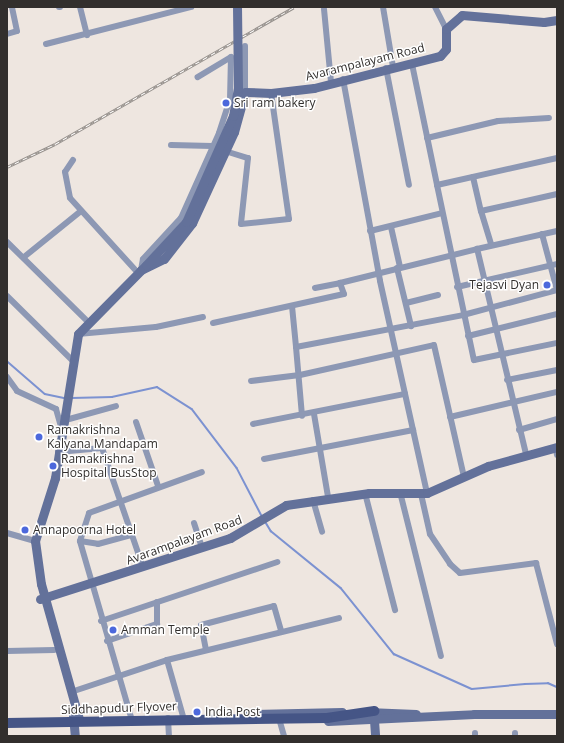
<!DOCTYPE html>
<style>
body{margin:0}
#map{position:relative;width:564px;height:743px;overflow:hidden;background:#eee6e0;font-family:"Open Sans",sans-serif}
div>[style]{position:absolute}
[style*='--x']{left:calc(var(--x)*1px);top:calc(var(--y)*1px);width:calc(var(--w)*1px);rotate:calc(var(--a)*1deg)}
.stream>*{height:1.5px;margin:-0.75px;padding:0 0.75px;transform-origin:0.75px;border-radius:0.75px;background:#7c92d1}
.street>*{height:6px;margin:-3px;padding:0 3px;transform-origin:3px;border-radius:3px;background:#8d98b4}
.secondary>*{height:9px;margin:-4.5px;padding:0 4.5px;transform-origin:4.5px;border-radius:4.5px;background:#63719a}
.primary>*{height:10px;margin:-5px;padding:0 5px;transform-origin:5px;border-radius:5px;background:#455586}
.rail>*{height:3px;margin-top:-1.5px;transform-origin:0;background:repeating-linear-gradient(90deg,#fff 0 4.5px,#948f8b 0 9px);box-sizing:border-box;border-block:1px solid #948f8b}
.secondary-bridge>*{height:9px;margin:-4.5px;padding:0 4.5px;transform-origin:4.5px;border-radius:4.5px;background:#63719a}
.primary-bridge>*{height:10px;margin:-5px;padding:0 5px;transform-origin:5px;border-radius:5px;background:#455586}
.dots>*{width:11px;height:11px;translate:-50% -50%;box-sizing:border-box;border:2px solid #fff;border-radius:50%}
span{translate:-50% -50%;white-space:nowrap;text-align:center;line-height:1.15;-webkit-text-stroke:3px #fff;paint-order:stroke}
.street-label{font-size:12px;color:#322f2d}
.poi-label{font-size:12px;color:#322f2d}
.left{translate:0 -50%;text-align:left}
.right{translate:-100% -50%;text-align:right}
.frame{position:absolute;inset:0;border:8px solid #322f2d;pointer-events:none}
</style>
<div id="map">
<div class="stream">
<i style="--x:7;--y:361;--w:50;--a:41"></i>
<i style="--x:45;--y:394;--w:19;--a:12"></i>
<i style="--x:72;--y:398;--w:40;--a:-1.4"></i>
<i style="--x:112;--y:397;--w:46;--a:-12.5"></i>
<i style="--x:157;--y:387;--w:41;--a:32.2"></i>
<i style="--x:192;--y:409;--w:74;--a:52.7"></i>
<i style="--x:237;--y:468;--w:54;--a:62.5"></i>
<i style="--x:265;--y:521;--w:12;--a:59"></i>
<i style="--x:271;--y:531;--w:90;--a:39.2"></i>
<i style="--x:341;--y:588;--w:85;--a:51.2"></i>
<i style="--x:394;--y:654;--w:85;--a:24.2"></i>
<i style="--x:472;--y:689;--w:53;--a:-5.4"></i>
<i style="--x:525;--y:684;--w:23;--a:-2"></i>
<i style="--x:548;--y:683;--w:10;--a:24"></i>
</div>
<div class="street">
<i style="--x:59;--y:7;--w:1;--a:0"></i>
<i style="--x:80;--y:7;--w:29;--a:76"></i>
<i style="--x:383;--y:7;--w:61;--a:80.5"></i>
<i style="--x:435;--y:7;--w:25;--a:63"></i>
<i style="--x:324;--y:9;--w:73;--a:84.5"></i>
<i style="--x:7;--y:34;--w:10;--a:-17"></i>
<i style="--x:17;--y:31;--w:25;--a:-102"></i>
<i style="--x:46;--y:44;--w:150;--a:-14.3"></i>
<i style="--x:245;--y:46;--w:46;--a:90"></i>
<i style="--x:412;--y:64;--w:124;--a:78.3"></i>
<i style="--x:437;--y:185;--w:123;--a:-12.7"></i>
<i style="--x:386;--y:68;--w:119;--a:78.9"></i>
<i style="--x:343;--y:79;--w:205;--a:79.6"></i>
<i style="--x:380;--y:281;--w:217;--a:77.5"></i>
<i style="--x:427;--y:138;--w:73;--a:-13.5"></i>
<i style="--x:498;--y:121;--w:51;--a:-3.4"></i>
<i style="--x:171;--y:145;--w:41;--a:1.4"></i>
<i style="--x:225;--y:151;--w:24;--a:17"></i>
<i style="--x:248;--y:158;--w:66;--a:96.1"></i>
<i style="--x:241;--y:224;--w:48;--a:-5.9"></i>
<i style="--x:289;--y:219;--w:127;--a:-98.1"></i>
<i style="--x:73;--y:160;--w:14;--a:124"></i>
<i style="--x:65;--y:172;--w:26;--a:79"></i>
<i style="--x:70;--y:198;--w:101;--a:47.8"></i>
<i style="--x:473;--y:177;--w:35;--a:77"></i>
<i style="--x:481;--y:211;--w:78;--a:-12.6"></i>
<i style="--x:437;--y:185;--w:179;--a:78.1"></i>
<i style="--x:474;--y:360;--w:85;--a:-11.6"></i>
<i style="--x:481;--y:211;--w:34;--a:73"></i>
<i style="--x:391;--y:227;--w:41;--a:77.3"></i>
<i style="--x:370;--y:231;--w:74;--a:-14"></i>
<i style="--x:542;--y:234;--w:58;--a:75"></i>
<i style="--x:7;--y:242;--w:112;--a:44.6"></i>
<i style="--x:24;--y:257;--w:73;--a:-38.9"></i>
<i style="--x:397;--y:268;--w:60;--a:76.4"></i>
<i style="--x:141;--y:270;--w:11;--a:-80"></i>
<i style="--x:143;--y:259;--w:56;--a:-47.2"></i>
<i style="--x:181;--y:218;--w:93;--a:-65.9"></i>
<i style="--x:219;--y:133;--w:35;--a:-72"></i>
<i style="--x:230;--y:100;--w:43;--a:-88.7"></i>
<i style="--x:231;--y:57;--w:39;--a:149"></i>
<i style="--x:457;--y:287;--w:103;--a:-13"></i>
<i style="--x:315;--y:288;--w:25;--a:-11"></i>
<i style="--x:7;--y:296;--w:91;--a:44.6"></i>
<i style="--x:406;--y:303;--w:33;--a:-14"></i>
<i style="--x:292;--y:306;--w:41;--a:84.4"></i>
<i style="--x:296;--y:347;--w:170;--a:-10.8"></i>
<i style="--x:463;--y:315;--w:97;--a:-14.9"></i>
<i style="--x:213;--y:323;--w:134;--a:-12.5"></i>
<i style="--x:344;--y:294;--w:12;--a:-110"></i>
<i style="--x:340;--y:283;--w:141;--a:-13.9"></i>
<i style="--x:78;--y:334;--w:78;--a:-5.1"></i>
<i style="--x:156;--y:327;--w:48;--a:-12"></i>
<i style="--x:468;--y:336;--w:92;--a:-13.9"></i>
<i style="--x:296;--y:347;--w:69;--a:85"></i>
<i style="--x:7;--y:377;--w:17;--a:54"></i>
<i style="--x:17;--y:391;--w:43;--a:24.8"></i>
<i style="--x:56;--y:409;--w:18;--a:74"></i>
<i style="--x:507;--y:380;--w:51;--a:-11.3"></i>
<i style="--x:251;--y:381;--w:49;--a:-7"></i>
<i style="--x:300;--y:375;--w:137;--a:-12.6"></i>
<i style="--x:434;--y:345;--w:135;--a:77.2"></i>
<i style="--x:314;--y:414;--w:84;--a:80.4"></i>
<i style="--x:450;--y:417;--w:110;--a:-13.2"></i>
<i style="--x:62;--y:421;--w:56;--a:-15.5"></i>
<i style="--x:136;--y:422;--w:68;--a:71"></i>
<i style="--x:253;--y:424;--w:155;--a:-11.2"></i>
<i style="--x:519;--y:430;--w:40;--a:-16"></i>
<i style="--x:556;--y:447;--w:8;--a:83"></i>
<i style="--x:58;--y:452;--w:44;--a:-5.2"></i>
<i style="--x:102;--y:448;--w:126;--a:71"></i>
<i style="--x:526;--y:454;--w:211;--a:-103.4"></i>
<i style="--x:477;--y:249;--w:82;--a:-12.7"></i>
<i style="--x:264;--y:459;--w:152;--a:-11"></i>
<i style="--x:400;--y:492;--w:169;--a:76"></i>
<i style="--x:365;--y:493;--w:121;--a:75.6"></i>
<i style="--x:421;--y:494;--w:41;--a:77.3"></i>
<i style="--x:430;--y:534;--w:36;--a:56"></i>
<i style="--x:450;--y:564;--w:13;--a:42"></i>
<i style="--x:460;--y:573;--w:77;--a:-7.5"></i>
<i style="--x:536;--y:563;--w:84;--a:75.5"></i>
<i style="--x:313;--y:500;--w:33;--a:74"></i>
<i style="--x:194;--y:523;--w:26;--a:72"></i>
<i style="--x:7;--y:533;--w:29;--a:16"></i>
<i style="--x:80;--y:541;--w:18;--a:9"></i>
<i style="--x:98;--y:544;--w:35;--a:-15"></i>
<i style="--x:101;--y:621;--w:186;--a:-18.5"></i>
<i style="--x:107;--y:641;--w:53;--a:-18.8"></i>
<i style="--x:157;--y:624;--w:22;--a:-90"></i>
<i style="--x:206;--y:650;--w:25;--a:-101"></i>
<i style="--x:201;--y:625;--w:75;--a:-14.6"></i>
<i style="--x:274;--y:606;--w:26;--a:74"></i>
<i style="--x:7;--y:651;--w:47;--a:-1.2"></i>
<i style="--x:167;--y:660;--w:58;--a:74.1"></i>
<i style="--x:71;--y:692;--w:101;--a:-18.4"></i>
<i style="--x:167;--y:660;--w:177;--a:-13.7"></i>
<i style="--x:131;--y:717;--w:183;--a:-106.2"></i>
<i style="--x:80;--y:541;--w:29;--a:-72"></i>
<i style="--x:89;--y:513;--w:120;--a:-19.9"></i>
<i style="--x:168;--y:718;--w:18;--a:87"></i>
<i style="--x:280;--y:722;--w:15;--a:74"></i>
<i style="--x:475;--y:733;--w:3;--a:90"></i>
<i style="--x:515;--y:736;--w:3;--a:-90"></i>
</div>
<div class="secondary">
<i style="--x:141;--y:270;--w:25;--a:-26"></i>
<i style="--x:164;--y:259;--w:46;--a:-52.1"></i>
<i style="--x:192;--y:223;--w:100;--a:-65.2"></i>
<i style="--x:234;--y:132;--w:41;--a:-74.6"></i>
<i style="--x:245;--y:92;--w:26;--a:2"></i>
<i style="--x:271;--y:93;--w:43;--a:-6.6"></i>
<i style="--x:314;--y:88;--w:130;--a:-14.3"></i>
<i style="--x:440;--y:56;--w:9;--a:-49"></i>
<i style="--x:446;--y:49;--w:20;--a:-90"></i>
<i style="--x:446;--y:29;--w:21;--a:-41"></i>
<i style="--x:462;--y:15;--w:82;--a:4.9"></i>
<i style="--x:544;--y:22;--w:13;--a:-9"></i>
<i style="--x:40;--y:599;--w:200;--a:-17.8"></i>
<i style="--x:230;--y:538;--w:65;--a:-30.5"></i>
<i style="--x:286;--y:505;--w:84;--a:-8.2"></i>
<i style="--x:369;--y:493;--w:58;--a:0"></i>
<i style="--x:427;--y:493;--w:67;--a:-23.9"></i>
<i style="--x:488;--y:466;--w:72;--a:-15.4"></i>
<i style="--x:367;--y:712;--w:49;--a:2.3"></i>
<i style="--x:249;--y:714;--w:93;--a:-1.2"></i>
<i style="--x:73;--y:715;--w:21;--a:85"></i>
<i style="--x:79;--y:719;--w:140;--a:-105.7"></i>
<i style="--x:41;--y:584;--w:43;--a:-97.9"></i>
<i style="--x:35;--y:541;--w:66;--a:-72.4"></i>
<i style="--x:55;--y:478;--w:146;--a:-80.9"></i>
<i style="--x:78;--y:334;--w:95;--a:-45.4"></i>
<i style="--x:374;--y:720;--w:16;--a:86"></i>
<i style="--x:328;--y:721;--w:146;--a:-2.7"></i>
<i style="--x:474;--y:714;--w:83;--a:0"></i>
</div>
<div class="primary">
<i style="--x:327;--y:718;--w:48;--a:-8.5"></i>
</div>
<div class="rail">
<i style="--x:7;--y:167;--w:53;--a:-25.6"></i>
<i style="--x:55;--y:144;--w:275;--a:-29.8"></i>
</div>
<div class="secondary-bridge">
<i style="--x:146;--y:265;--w:59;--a:-47.1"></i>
<i style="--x:186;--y:222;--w:116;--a:-66.1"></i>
<i style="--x:233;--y:116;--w:28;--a:-80"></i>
<i style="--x:238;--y:88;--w:81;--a:-90.7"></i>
</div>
<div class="primary-bridge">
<i style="--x:7;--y:723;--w:320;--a:-0.9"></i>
</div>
<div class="dots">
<i style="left:226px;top:103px;background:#4c68dc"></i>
<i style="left:547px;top:285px;background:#4c68dc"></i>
<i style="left:39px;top:437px;background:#4c68dc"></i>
<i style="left:53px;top:466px;background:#4c68dc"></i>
<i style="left:25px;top:530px;background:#4c68dc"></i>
<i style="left:113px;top:630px;background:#4c68dc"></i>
<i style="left:197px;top:712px;background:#4c68dc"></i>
</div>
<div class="street-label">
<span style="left:365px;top:62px;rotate:-14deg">Avarampalayam Road</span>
<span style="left:184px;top:540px;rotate:-20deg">Avarampalayam Road</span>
<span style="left:119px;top:708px;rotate:-2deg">Siddhapudur Flyover</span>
</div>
<div class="poi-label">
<span class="left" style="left:234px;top:103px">Sri ram bakery</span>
<span class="right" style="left:539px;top:285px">Tejasvi Dyan</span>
<span class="left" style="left:47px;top:437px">Ramakrishna<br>Kalyana Mandapam</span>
<span class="left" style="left:61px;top:466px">Ramakrishna<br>Hospital BusStop</span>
<span class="left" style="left:33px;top:530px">Annapoorna Hotel</span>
<span class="left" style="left:121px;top:630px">Amman Temple</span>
<span class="left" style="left:205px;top:712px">India Post</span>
</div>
<div class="frame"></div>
</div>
